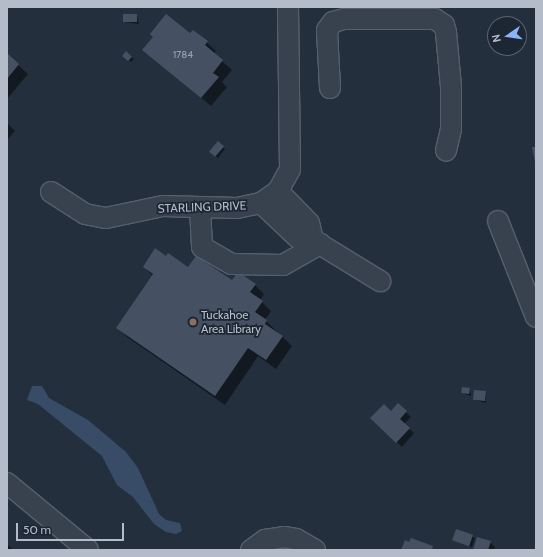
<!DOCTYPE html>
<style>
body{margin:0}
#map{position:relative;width:543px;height:557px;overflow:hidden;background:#242f3e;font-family:Cabin,sans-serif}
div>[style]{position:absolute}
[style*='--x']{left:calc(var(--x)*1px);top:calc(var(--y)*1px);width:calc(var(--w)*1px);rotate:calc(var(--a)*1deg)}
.water>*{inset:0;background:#394c67}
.shadow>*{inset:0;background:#0007}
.building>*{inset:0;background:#455162;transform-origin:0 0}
.roads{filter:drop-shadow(1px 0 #565f6c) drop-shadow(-1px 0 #565f6c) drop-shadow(0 1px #565f6c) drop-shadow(0 -1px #565f6c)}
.minor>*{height:20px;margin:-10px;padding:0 10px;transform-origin:10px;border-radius:10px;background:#38414e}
.dots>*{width:11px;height:11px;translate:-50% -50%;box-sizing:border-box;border:2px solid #1d2633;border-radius:50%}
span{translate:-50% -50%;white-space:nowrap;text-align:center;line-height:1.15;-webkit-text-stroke:3.5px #1d2633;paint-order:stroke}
.number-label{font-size:10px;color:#98a1af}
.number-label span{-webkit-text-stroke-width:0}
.street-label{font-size:12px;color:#b4bcc9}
.poi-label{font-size:12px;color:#b4bcc9}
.left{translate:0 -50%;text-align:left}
.frame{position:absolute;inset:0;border:8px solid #b4bcc9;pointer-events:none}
.north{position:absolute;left:487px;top:16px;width:40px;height:40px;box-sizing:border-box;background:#1d2633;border:1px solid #59626f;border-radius:50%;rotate:257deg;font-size:11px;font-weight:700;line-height:16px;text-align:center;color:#b4bcc9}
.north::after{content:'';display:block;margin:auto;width:14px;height:18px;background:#8ab4f8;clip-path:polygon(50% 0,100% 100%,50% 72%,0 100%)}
.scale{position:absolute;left:16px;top:523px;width:108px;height:18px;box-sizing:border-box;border:2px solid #b4bcc9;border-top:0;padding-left:5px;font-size:12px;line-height:14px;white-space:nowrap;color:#b4bcc9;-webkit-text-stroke:3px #1d2633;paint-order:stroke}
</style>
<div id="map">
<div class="water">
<i style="clip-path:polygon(32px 386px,42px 386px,49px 398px,88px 420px,126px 452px,138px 468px,159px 514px,166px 520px,180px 523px,182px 531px,176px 534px,166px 532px,154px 524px,133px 497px,117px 485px,102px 456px,38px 404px,27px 400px)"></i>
</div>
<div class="shadow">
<i style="clip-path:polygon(137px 15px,139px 24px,124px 22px)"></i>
<i style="clip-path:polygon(194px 31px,216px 51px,214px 54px,232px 70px,222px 82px,227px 87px,211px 106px,144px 50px,154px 37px,190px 35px)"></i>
<i style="clip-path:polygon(126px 52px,134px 59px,131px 62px,123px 56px)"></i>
<i style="clip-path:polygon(7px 55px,28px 74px,7px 99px)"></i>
<i style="clip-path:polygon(7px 123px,15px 131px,7px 140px)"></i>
<i style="clip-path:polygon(223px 147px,225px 149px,218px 158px,213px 154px)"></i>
<i style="clip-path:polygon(166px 257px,188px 268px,233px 282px,255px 285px,264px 294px,260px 300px,271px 311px,265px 320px,292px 346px,276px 369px,258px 356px,225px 405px,127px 337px,118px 328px,153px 276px,144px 267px)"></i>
<i style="clip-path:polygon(470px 389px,471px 396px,462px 393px)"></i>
<i style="clip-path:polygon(486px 392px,486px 403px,474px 400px)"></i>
<i style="clip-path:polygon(398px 405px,411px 417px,404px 424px,414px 433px,402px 447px,372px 418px,391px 412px)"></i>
<i style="clip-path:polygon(457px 530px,475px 538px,472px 547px,453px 540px)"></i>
<i style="clip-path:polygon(490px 542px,495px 547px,494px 550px,474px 550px)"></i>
<i style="clip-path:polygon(7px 544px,13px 550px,7px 550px)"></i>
</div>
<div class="building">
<i style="left:123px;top:14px;width:14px;height:8px"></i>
<i style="clip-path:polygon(166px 14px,190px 33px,193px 30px,208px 41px,205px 45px,223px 60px,213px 73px,219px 77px,201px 98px,142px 50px,153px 37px,150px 34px)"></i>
<i style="clip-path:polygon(126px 51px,132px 57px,128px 61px,122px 56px)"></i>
<i style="clip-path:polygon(7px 53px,19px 64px,7px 79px)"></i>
<i style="left:218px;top:141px;width:8px;height:14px;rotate:40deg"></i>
<i style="clip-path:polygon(532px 147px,536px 147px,536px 162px,535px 162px)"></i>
<i style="clip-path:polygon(155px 248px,166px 256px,168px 253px,188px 267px,196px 256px,232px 280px,238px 272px,256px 284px,250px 292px,263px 301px,255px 312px,267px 320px,265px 324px,283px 336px,266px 360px,248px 348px,215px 396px,116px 328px,153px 274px,143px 267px)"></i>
<i style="left:462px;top:387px;width:8px;height:6px;rotate:7deg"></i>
<i style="left:474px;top:390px;width:12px;height:10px;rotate:5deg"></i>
<i style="clip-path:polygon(398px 403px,407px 411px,400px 419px,410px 428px,396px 443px,370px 418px,384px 404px,391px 411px)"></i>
<i style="left:456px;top:529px;width:18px;height:12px;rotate:19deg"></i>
<i style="clip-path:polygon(477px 537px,491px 541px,488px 550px,473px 550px)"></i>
<i style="clip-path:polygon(411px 538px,433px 546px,432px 550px,401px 550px,405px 540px,409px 542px)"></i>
</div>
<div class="roads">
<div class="minor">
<i style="--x:330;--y:88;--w:58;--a:-93"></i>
<i style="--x:327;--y:30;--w:10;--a:-53"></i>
<i style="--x:333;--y:22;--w:11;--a:-15"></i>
<i style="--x:344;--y:19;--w:91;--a:0"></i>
<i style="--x:435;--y:19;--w:11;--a:34"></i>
<i style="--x:444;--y:25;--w:7;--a:74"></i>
<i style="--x:446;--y:32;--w:55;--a:84.8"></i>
<i style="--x:451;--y:87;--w:42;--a:90"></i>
<i style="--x:451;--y:129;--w:22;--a:103"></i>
<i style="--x:51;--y:192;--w:40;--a:32.9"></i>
<i style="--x:85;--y:214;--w:21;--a:11"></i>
<i style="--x:106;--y:218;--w:58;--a:-11.9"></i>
<i style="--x:163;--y:206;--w:74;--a:1.5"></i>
<i style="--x:237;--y:208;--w:25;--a:-12"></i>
<i style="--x:261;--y:203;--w:21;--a:-35"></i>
<i style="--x:278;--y:191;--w:25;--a:-61"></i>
<i style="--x:290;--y:169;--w:162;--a:-90.7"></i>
<i style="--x:261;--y:203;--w:50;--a:43.4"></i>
<i style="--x:297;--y:237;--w:16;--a:11"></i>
<i style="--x:313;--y:240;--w:17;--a:-103"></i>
<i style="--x:309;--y:223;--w:45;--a:-134.1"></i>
<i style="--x:200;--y:208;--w:39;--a:87"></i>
<i style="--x:202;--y:247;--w:34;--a:30"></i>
<i style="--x:232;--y:264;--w:51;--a:1.1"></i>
<i style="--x:283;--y:265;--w:43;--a:-29.6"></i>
<i style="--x:498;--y:221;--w:103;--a:68.4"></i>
<i style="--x:313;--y:240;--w:79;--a:31.5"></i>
<i style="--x:7;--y:483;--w:105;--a:39.6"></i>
<i style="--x:251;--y:550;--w:17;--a:-36"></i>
<i style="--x:265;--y:540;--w:19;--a:-9"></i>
<i style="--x:284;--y:537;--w:12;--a:9"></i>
<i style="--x:296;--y:539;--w:22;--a:30"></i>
</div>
</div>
<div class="dots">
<i style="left:193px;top:322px;background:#8d6e63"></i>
</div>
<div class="number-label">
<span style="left:183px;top:55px">1784</span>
</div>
<div class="street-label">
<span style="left:202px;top:207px;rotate:-2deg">STARLING DRIVE</span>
</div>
<div class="poi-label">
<span class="left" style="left:201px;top:322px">Tuckahoe<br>Area Library</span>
</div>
<div class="frame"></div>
<div class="north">N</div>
<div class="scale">50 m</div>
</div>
